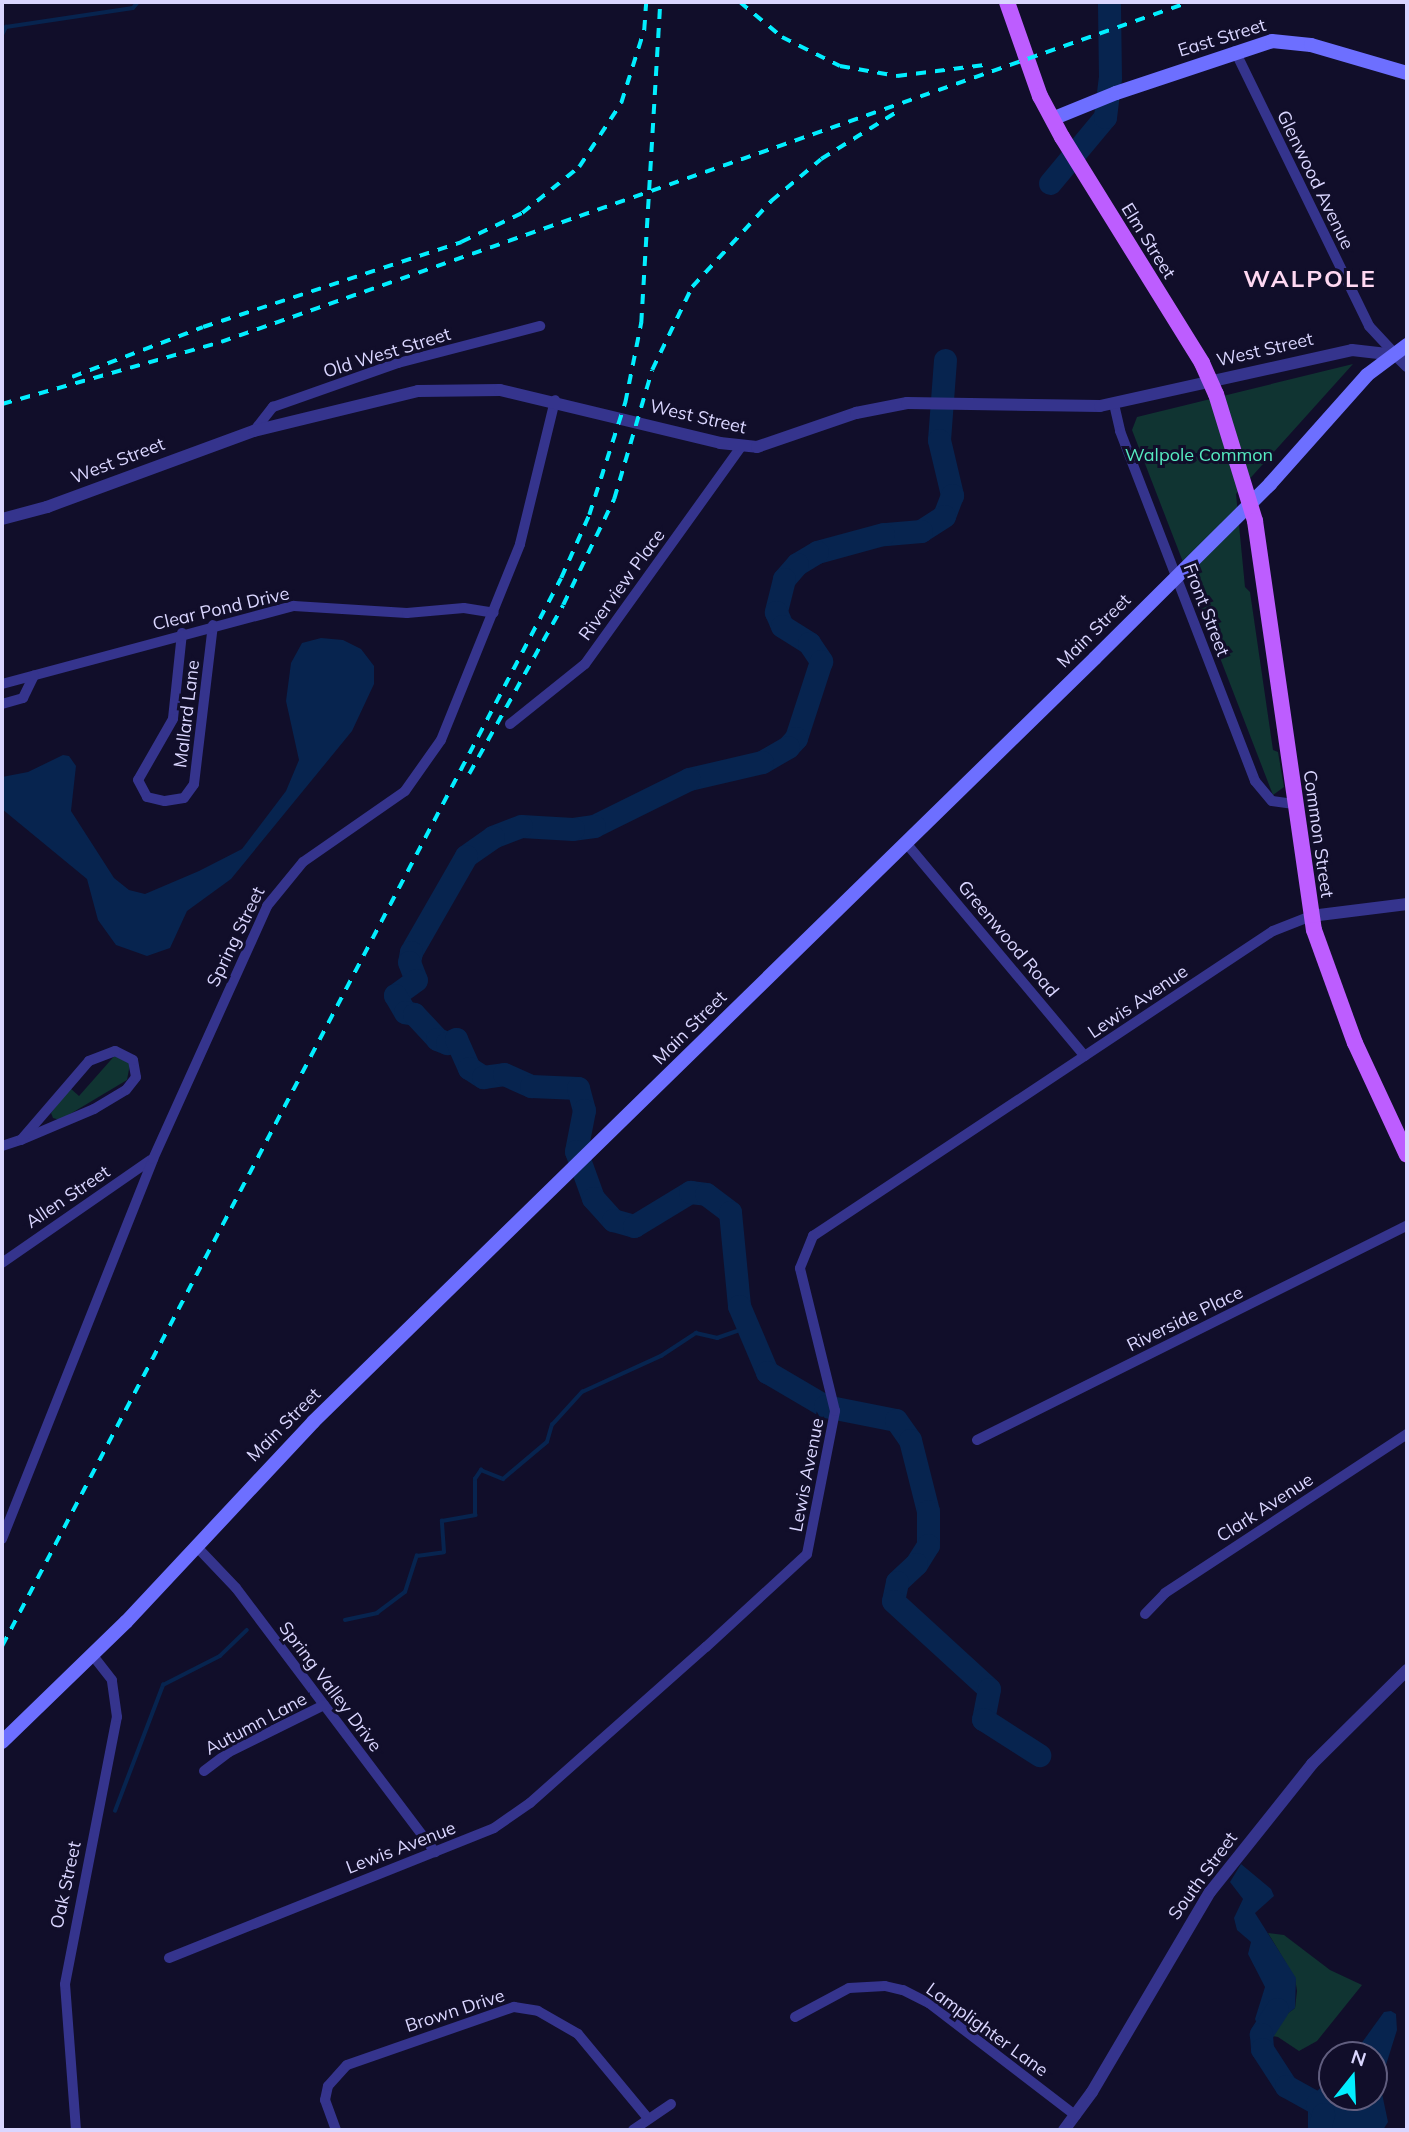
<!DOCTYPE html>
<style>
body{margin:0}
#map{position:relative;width:1409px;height:2132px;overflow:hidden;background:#110e2a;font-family:Mulish,sans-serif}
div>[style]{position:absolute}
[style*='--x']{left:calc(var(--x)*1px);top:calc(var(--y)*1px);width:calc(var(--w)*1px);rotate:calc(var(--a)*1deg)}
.green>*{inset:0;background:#103432}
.water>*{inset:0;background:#07244f}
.stream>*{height:3.5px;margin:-1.75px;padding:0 1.75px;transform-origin:1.75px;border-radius:1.75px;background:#07244f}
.river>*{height:23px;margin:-11.5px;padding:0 11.5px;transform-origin:11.5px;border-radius:11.5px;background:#07244f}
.minor>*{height:10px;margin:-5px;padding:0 5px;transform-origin:5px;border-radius:5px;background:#35348d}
.tertiary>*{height:12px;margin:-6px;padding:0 6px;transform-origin:6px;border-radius:6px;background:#35348d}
.secondary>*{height:14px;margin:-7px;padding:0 7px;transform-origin:7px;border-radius:7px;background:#6d6fff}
.primary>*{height:16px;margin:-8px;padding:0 8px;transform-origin:8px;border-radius:8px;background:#bd5dff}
.rail>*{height:3.5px;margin-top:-1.75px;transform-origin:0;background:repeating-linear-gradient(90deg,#02eeff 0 10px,transparent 0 19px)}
span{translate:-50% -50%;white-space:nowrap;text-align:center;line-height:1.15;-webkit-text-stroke:6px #110e2a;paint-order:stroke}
.street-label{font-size:18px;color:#dad6ff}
.park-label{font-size:18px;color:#56ebc1}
.district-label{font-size:24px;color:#ffd8f2;font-weight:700;letter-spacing:2px}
.frame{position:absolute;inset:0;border:4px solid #dad6ff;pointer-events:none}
.north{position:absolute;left:1318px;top:2041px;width:70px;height:70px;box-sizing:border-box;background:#110e2a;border:2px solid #615e7f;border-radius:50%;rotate:18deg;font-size:19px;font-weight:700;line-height:28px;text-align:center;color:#dad6ff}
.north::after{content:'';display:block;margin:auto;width:24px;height:32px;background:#02eeff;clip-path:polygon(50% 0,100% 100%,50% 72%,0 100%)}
</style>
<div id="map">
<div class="green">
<i style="clip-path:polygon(1353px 364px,1236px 494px,1245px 587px,1250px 592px,1273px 750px,1278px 752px,1284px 787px,1273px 795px,1132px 430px,1137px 417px)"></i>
<i style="clip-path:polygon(117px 1053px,130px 1064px,127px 1080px,60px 1120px,53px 1118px,51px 1113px,70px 1088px,79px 1096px)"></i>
<i style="clip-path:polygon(1268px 1933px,1284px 1935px,1330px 1970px,1362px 1985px,1317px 2041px,1299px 2051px,1278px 2037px,1261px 2034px,1295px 2008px,1297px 1991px,1295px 1978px)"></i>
</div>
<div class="water">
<i style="clip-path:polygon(321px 638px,343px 640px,361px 649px,374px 666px,374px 684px,352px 731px,231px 879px,187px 911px,170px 948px,147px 956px,116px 945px,98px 920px,87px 879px,2px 809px,2px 777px,28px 772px,63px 755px,69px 756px,76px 766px,71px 811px,114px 878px,129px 890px,145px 894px,199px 871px,242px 849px,286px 791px,299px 760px,286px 701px,291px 663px,302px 643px)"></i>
<i style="clip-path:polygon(1241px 1864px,1271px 1889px,1274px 1896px,1255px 1913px,1296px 1978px,1295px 2008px,1261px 2034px,1255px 2019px,1265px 1987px,1248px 1954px,1251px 1942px,1237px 1930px,1234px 1918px,1243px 1899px,1230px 1882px)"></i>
<i style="clip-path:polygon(1391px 2011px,1396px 2014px,1397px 2030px,1380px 2084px,1388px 2122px,1383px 2130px,1308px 2130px,1308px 2110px,1295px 2097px,1301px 2091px,1315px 2093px,1332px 2077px,1332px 2097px,1374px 2097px,1374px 2055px,1353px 2055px,1384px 2012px)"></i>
</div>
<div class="stream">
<i style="--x:2;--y:35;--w:9;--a:-63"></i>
<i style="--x:6;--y:27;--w:128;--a:-8.5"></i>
<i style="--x:133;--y:8;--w:8;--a:-50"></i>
<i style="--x:345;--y:1620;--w:33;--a:-12"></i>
<i style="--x:377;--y:1613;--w:35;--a:-37"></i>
<i style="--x:405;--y:1592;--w:38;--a:-72"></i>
<i style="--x:417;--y:1556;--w:27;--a:-8"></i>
<i style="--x:444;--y:1552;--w:31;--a:-94"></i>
<i style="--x:442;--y:1521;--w:34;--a:-10"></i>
<i style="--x:475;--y:1515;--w:36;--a:-90"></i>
<i style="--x:475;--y:1479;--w:11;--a:-56"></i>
<i style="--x:481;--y:1470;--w:24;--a:22"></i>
<i style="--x:503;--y:1479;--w:57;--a:-40.1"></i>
<i style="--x:547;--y:1442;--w:18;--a:-74"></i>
<i style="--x:552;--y:1425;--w:45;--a:-47.7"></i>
<i style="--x:582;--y:1392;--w:87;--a:-24.5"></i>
<i style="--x:661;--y:1356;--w:42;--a:-33.3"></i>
<i style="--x:696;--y:1333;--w:22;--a:13"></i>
<i style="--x:717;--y:1338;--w:31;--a:-19"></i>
<i style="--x:115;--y:1811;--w:135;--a:-69.1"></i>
<i style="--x:163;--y:1685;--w:64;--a:-27"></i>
<i style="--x:220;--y:1656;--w:37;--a:-44"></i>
</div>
<div class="river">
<i style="--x:1050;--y:183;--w:86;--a:-50.2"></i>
<i style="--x:1105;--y:117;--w:39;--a:-83"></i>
<i style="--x:1110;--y:78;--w:76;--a:-90.8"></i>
<i style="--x:945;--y:360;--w:80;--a:94.3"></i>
<i style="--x:939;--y:440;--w:57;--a:76.7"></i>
<i style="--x:952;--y:495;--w:22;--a:111"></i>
<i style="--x:944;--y:516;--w:27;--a:147"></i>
<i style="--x:921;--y:531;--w:38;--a:175"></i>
<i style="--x:883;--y:534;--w:68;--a:164.7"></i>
<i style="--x:817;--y:552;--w:23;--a:149"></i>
<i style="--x:797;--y:564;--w:20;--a:131"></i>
<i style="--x:784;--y:579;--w:34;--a:104"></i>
<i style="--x:776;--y:612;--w:15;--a:67"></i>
<i style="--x:782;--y:626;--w:32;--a:32"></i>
<i style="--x:809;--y:643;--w:22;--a:56"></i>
<i style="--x:821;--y:661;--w:81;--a:108"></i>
<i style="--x:796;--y:738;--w:12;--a:132"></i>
<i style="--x:788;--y:747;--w:30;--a:150"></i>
<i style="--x:762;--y:762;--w:75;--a:166.9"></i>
<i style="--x:689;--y:779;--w:106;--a:153.7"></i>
<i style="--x:594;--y:826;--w:21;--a:172"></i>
<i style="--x:573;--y:829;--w:52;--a:-176.7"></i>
<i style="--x:521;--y:826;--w:30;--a:159"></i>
<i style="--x:493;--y:837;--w:33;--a:145"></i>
<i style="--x:466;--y:856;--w:111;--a:119.8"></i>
<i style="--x:411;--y:952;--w:10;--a:101"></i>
<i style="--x:409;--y:962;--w:19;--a:69"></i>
<i style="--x:416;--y:980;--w:26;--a:144"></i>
<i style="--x:395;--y:995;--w:20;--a:60"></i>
<i style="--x:405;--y:1012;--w:9;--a:13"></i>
<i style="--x:414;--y:1014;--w:34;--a:47"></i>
<i style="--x:437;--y:1039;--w:11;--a:22"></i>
<i style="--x:447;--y:1043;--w:10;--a:-24"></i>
<i style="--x:456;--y:1039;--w:32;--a:66"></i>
<i style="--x:469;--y:1068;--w:17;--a:33"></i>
<i style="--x:483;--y:1077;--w:21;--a:-8"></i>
<i style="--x:504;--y:1074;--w:30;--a:24"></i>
<i style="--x:531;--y:1086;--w:47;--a:2.4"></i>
<i style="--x:578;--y:1088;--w:23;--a:75"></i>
<i style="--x:584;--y:1110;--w:42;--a:101"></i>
<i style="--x:576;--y:1151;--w:50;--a:70.1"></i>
<i style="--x:593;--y:1198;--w:30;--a:48"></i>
<i style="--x:613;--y:1220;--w:22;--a:16"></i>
<i style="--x:634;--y:1226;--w:66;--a:-31.3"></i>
<i style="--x:690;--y:1192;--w:16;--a:7"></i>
<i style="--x:706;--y:1194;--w:30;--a:37"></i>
<i style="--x:730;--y:1212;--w:94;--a:84.5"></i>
<i style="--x:739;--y:1306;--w:72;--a:67"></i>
<i style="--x:767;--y:1372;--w:67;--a:30.4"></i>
<i style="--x:825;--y:1406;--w:72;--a:11.2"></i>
<i style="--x:896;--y:1420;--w:24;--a:55"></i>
<i style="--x:910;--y:1440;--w:73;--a:75.8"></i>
<i style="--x:928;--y:1511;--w:34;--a:90"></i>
<i style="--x:928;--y:1545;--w:22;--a:122"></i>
<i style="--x:916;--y:1564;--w:26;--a:137"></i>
<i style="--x:897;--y:1582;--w:19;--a:102"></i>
<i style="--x:893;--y:1601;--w:130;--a:42.5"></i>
<i style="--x:989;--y:1689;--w:31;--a:101"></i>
<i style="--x:983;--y:1719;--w:67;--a:32.7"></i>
<i style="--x:1277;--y:2009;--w:30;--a:123"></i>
<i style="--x:1261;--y:2034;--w:15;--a:86"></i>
<i style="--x:1262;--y:2049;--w:44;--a:57"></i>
<i style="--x:1286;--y:2086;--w:35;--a:29"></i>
<i style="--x:1317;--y:2103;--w:13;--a:61"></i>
<i style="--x:1323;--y:2114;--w:16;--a:104"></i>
</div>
<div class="minor">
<i style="--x:1235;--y:51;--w:306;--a:64"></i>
<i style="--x:1369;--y:326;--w:40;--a:47"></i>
<i style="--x:1114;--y:404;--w:28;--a:77"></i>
<i style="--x:1120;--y:431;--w:375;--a:68.9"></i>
<i style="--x:1255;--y:781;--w:26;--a:50"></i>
<i style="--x:1272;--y:801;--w:22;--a:8"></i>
<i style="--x:254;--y:431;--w:31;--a:-52"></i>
<i style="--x:273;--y:407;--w:133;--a:-19.4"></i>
<i style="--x:398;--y:363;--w:147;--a:-14.6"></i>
<i style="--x:182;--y:633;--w:86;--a:96"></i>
<i style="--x:173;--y:719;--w:70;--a:119.8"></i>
<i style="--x:138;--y:780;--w:19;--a:62"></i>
<i style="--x:147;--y:797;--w:18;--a:13"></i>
<i style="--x:165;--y:801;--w:19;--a:-9"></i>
<i style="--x:184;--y:798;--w:17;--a:-54"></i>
<i style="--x:194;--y:784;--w:160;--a:-83.2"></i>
<i style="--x:2;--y:684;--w:302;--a:-15"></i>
<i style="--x:294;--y:606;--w:113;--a:3.5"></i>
<i style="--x:407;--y:613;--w:57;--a:-5"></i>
<i style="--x:464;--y:608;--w:30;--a:9"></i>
<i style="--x:2;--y:704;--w:22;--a:-16"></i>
<i style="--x:23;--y:698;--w:25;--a:-64"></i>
<i style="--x:510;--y:724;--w:96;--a:-38.7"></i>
<i style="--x:585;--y:664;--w:267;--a:-54.3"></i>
<i style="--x:906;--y:843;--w:278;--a:50"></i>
<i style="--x:2;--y:1146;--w:20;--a:-18"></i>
<i style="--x:21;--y:1140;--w:79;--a:-23"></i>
<i style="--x:94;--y:1109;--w:37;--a:-31"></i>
<i style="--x:126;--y:1090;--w:16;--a:-52"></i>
<i style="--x:136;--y:1077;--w:17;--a:-100"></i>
<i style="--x:133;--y:1060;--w:20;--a:-153"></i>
<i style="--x:115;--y:1051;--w:28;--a:159"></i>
<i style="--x:89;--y:1061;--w:104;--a:130.7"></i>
<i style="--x:2;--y:1263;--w:181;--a:-34.7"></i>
<i style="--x:977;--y:1440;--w:480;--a:-26.5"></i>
<i style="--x:2;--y:1539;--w:409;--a:-68.3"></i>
<i style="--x:153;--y:1159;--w:277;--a:-65.7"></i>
<i style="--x:267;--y:906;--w:57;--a:-50.7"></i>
<i style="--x:303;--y:862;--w:124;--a:-34.8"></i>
<i style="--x:405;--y:791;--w:62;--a:-54.8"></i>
<i style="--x:441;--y:740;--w:211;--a:-68"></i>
<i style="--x:520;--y:544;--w:148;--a:-76.3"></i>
<i style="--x:196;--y:1546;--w:58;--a:46.4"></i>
<i style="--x:236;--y:1588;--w:331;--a:53"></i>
<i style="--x:1145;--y:1614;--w:29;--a:-46"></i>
<i style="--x:1165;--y:1593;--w:290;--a:-33.3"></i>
<i style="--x:204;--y:1771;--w:31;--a:-37"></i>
<i style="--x:229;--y:1752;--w:106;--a:-26.3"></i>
<i style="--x:169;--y:1958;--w:350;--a:-21.8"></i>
<i style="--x:494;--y:1828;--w:44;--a:-34.8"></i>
<i style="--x:530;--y:1803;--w:235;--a:-41.6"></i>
<i style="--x:706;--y:1647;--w:137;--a:-42.6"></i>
<i style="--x:807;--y:1554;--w:146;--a:-78.9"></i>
<i style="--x:835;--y:1411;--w:147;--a:-103.8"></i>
<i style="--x:800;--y:1268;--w:35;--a:-68"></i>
<i style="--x:813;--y:1236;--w:552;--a:-33.55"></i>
<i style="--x:1273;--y:931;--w:41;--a:-21.5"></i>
<i style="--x:795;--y:2017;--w:61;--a:-28.2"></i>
<i style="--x:849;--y:1988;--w:36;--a:-3"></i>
<i style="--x:885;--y:1986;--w:18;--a:13"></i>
<i style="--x:903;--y:1990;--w:29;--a:27"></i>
<i style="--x:929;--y:2003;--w:185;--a:37.5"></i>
<i style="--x:76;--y:2130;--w:146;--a:-94.3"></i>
<i style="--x:65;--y:1984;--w:272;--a:-79"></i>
<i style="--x:117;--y:1717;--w:37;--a:-98"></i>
<i style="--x:112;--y:1680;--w:31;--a:-128"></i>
<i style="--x:336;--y:2130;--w:32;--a:-110"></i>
<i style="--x:325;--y:2100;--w:14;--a:-78"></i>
<i style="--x:328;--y:2086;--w:28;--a:-48"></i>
<i style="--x:347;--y:2065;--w:177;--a:-19.2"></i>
<i style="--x:514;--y:2007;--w:24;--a:9"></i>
<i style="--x:538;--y:2011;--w:46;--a:29.9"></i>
<i style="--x:578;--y:2034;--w:108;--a:50.3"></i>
<i style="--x:633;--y:2130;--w:46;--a:-34.4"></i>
</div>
<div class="tertiary">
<i style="--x:2;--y:519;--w:47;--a:-14.9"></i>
<i style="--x:47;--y:507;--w:221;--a:-20.2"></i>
<i style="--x:254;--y:431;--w:169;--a:-13.7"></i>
<i style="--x:418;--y:391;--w:82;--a:-0.7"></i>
<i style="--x:500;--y:390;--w:226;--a:13.5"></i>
<i style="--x:720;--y:443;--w:37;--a:6"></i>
<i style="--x:757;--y:447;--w:105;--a:-19"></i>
<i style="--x:856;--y:413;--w:52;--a:-11.1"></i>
<i style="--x:907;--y:403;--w:193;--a:0.9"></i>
<i style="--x:1100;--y:406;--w:258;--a:-12.5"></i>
<i style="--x:1352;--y:350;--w:44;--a:6.5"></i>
<i style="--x:1396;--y:355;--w:16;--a:45"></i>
<i style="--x:1311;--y:916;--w:97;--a:-7.1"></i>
<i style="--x:1064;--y:2130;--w:47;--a:-53.6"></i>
<i style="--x:1092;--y:2092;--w:232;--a:-59.5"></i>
<i style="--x:1210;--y:1892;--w:164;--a:-51.4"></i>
<i style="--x:1312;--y:1764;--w:134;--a:-44.7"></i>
</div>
<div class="secondary">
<i style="--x:1052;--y:119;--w:69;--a:-22.1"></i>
<i style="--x:1116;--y:93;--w:164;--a:-18.4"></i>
<i style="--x:1272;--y:41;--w:39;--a:6"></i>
<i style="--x:1311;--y:45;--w:100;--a:16.3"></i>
<i style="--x:2;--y:1742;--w:173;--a:-44.1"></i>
<i style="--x:126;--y:1622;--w:274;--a:-46.9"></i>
<i style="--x:313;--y:1422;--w:1093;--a:-44.33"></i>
<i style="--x:1095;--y:658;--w:247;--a:-44.8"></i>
<i style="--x:1270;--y:484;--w:146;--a:-48.3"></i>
<i style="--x:1367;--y:375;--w:50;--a:-36.9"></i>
</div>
<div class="primary">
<i style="--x:1007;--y:2;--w:100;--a:70.7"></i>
<i style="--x:1040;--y:96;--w:47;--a:61.8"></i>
<i style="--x:1062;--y:137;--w:266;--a:58.2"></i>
<i style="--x:1202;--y:363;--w:34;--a:66"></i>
<i style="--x:1216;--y:394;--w:133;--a:72.9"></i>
<i style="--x:1255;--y:521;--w:413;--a:81.8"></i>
<i style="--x:1314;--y:930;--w:120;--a:70.1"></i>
<i style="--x:1355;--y:1043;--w:123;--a:65.1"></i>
</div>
<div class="rail">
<i style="--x:740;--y:2;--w:55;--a:39.8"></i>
<i style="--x:782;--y:37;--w:65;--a:26.6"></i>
<i style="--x:840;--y:66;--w:58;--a:10"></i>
<i style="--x:897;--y:76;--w:88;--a:-7.2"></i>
<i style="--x:72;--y:377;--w:140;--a:-20.9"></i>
<i style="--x:203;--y:327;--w:272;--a:-18.2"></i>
<i style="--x:461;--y:242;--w:68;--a:-25.4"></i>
<i style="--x:522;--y:213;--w:73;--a:-38.9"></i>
<i style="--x:579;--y:167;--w:77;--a:-56.7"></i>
<i style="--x:621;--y:103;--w:77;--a:-72.5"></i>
<i style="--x:644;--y:30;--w:28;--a:-86"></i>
<i style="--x:2;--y:404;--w:228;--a:-15.8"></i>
<i style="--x:221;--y:342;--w:1026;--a:-19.35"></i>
<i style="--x:469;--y:774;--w:193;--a:-60.9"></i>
<i style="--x:563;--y:605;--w:118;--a:-64.3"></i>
<i style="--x:614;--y:499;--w:134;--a:-73.6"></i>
<i style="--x:652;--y:370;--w:92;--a:-64.3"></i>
<i style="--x:692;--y:287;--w:117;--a:-47.4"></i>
<i style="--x:771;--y:201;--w:65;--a:-40"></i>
<i style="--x:821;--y:159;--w:87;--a:-31.9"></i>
<i style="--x:2;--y:1646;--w:1205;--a:-62.37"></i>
<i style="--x:561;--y:578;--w:69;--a:-66"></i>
<i style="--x:589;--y:515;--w:118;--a:-72.2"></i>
<i style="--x:625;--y:403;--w:82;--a:-78.7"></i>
<i style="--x:641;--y:323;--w:322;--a:-86.6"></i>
</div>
<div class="street-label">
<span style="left:1222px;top:38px;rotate:-17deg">East Street</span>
<span style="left:1315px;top:180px;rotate:64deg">Glenwood Avenue</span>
<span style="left:1148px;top:241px;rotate:58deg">Elm Street</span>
<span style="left:1265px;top:350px;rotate:-13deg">West Street</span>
<span style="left:387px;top:353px;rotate:-17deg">Old West Street</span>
<span style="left:698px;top:417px;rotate:13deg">West Street</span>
<span style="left:118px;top:461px;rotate:-21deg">West Street</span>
<span style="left:622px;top:585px;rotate:-54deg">Riverview Place</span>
<span style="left:221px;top:609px;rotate:-13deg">Clear Pond Drive</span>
<span style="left:1206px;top:610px;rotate:69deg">Front Street</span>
<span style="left:1094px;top:631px;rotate:-45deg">Main Street</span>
<span style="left:187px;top:714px;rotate:-83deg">Mallard Lane</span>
<span style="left:1318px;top:834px;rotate:82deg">Common Street</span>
<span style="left:236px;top:937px;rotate:-64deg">Spring Street</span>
<span style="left:1008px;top:939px;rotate:50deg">Greenwood Road</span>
<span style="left:1138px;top:1002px;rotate:-34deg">Lewis Avenue</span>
<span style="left:690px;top:1028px;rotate:-45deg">Main Street</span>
<span style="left:68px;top:1197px;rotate:-34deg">Allen Street</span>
<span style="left:1185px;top:1319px;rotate:-26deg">Riverside Place</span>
<span style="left:284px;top:1425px;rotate:-45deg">Main Street</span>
<span style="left:807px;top:1475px;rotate:-79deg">Lewis Avenue</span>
<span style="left:1265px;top:1508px;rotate:-33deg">Clark Avenue</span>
<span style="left:330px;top:1687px;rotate:53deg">Spring Valley Drive</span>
<span style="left:256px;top:1724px;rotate:-28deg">Autumn Lane</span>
<span style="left:401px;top:1848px;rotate:-21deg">Lewis Avenue</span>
<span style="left:1203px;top:1876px;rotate:-54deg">South Street</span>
<span style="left:66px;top:1885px;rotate:-78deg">Oak Street</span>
<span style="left:455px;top:2011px;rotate:-18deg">Brown Drive</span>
<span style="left:987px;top:2030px;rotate:36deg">Lamplighter Lane</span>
</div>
<div class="park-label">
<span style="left:1199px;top:455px">Walpole Common</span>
</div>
<div class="district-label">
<span style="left:1310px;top:279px">WALPOLE</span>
</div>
<div class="frame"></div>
<div class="north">N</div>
</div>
